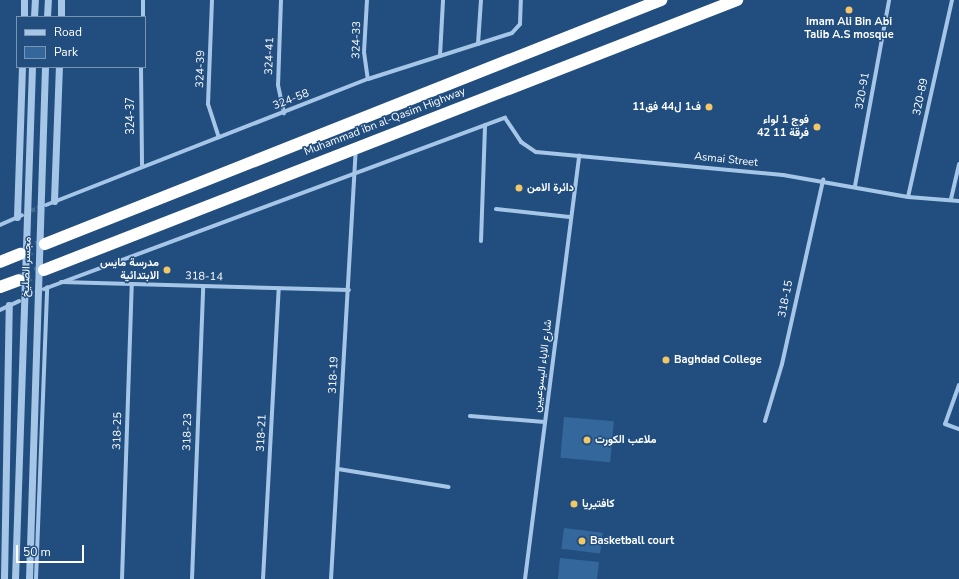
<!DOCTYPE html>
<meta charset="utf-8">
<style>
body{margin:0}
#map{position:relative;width:959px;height:579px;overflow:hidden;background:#214e7f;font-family:"Nunito Sans",Vazirmatn,sans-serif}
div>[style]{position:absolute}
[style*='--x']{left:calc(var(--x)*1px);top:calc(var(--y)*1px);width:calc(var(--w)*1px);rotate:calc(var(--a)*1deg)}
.green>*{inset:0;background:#34689d;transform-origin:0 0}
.minor-tunnel>*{height:4px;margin-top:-2px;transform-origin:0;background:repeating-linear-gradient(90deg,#426992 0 4px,transparent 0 6px)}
.motorway-tunnel>*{height:12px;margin-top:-6px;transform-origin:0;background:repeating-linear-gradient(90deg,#426992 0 12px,transparent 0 18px)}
.minor>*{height:4px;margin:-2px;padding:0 2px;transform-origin:2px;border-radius:2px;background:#a6c6e7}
.tertiary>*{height:7px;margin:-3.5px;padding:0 3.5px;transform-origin:3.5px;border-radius:3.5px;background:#a6c6e7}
.motorway>*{height:12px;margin:-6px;padding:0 6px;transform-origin:6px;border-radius:6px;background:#fff}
.dots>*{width:11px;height:11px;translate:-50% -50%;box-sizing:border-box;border:2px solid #214e7f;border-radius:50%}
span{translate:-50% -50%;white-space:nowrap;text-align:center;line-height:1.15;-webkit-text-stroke:3px #214e7f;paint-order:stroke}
.poi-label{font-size:11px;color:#fff;font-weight:700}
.right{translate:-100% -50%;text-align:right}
.left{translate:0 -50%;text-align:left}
.street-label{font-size:11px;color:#fff}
.legend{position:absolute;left:16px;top:16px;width:130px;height:52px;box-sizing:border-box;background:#214e7f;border:1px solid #7a95b2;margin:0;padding:5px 7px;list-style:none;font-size:12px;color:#fff}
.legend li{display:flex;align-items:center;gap:8px;height:20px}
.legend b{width:20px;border:1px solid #7a95b2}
.scale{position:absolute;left:16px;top:545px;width:68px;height:18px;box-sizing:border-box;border:2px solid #fff;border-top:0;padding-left:5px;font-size:12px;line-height:14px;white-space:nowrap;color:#fff;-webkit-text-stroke:3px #214e7f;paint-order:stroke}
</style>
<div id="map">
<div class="green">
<i style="left:564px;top:417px;width:50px;height:41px;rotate:5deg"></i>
<i style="left:564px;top:528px;width:39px;height:21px;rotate:7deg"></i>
<i style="clip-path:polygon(560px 558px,599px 562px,597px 579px,558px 579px)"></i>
</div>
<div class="minor-tunnel">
<i style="--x:26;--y:213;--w:15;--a:-23"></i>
<i style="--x:24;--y:298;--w:22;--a:-24"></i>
</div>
<div class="motorway-tunnel">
<i style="--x:20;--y:254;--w:27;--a:-22"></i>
<i style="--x:19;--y:280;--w:27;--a:-22"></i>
</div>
<div class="minor">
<i style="--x:212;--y:0;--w:104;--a:92.2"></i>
<i style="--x:208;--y:104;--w:35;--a:72"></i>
<i style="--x:281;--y:0;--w:85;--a:92"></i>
<i style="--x:278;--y:85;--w:29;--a:78"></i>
<i style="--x:367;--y:0;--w:52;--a:93.3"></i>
<i style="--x:364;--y:52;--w:27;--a:82"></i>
<i style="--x:143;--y:17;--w:17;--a:-90"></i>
<i style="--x:478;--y:44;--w:44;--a:-86.1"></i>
<i style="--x:440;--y:56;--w:56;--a:-86.9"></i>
<i style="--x:141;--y:67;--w:98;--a:89.4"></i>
<i style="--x:855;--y:186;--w:189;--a:-79.6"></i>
<i style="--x:908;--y:197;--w:202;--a:-77.4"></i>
<i style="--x:951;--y:199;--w:36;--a:-77"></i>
<i style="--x:46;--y:205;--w:346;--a:-21.4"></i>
<i style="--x:368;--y:79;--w:151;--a:-17.7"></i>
<i style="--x:512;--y:33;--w:12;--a:-48"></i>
<i style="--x:520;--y:24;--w:24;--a:-88"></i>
<i style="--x:496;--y:209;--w:74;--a:6.2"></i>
<i style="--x:0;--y:225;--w:24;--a:-24"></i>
<i style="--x:481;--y:241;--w:116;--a:-88"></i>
<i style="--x:61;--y:282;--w:288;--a:1.6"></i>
<i style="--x:44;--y:289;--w:492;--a:-20.4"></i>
<i style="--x:505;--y:118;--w:29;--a:56"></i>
<i style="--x:521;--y:142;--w:18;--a:34"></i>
<i style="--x:536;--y:152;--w:248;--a:5.3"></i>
<i style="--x:783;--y:175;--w:127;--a:10"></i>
<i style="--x:908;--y:197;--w:51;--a:4.5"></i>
<i style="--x:0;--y:310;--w:21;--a:-25"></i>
<i style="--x:959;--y:385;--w:41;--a:109.7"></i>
<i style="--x:945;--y:424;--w:15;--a:20"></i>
<i style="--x:470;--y:416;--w:75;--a:4.6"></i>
<i style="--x:765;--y:421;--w:59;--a:-73.4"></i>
<i style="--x:782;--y:364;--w:189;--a:-77.4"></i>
<i style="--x:338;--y:469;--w:112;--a:9.2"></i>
<i style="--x:36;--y:579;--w:292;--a:-87.8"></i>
<i style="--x:122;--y:579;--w:295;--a:-88.1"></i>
<i style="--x:192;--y:579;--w:293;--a:-87.8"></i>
<i style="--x:263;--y:579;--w:291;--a:-86.9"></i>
<i style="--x:331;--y:579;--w:430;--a:-86.7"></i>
<i style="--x:525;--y:579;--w:427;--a:-82.7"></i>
</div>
<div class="tertiary">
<i style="--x:24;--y:17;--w:17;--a:-90"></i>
<i style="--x:34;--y:17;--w:17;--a:-87"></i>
<i style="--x:47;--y:17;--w:17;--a:-87"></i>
<i style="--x:61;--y:17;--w:17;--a:-90"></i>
<i style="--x:54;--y:201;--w:134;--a:-87.9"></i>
<i style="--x:17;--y:217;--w:150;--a:-88.1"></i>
<i style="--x:4;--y:579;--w:274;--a:-89"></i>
<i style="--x:15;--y:579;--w:512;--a:-88.1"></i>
<i style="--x:29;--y:579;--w:512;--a:-88.21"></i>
</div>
<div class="motorway">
<i style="--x:45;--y:244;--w:663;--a:-21.61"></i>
<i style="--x:0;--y:262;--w:22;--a:-22"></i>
<i style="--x:44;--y:270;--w:744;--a:-21.29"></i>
<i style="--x:0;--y:287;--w:20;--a:-20"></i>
</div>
<div class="dots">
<i style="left:849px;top:10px;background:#f3c667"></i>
<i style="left:709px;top:107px;background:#f3c667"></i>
<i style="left:817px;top:127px;background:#f3c667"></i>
<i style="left:519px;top:188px;background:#f3c667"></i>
<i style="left:167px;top:270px;background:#f3c667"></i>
<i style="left:666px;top:360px;background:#f3c667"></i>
<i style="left:587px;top:440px;background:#f3c667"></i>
<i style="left:574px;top:504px;background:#f3c667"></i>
<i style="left:582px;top:541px;background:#f3c667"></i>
</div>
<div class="poi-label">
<span style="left:849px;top:29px">Imam Ali Bin Abi<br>Talib A.S mosque</span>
<span class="right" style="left:701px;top:107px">ف1 ل44 فق11</span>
<span class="right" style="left:809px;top:127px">فوج 1 لواء<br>42 فرقة 11</span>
<span class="left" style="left:527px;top:188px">دائرة الامن</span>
<span class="right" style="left:159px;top:270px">مدرسة مايس<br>الابتدائية</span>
<span class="left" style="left:674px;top:360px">Baghdad College</span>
<span class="left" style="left:595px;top:440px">ملاعب الكورت</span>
<span class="left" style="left:582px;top:504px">كافتيريا</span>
<span class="left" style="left:590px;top:541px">Basketball court</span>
</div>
<div class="street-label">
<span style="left:357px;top:40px;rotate:-89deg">324-33</span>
<span style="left:270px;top:56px;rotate:-88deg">324-41</span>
<span style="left:201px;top:69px;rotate:-88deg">324-39</span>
<span style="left:863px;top:91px;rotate:-80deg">320-91</span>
<span style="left:921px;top:97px;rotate:-78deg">320-89</span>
<span style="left:291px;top:100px;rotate:-21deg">324-58</span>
<span style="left:131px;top:116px;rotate:-90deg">324-37</span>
<span style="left:385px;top:122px;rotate:-21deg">Muhammad ibn al-Qasim Highway</span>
<span style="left:726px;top:160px;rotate:6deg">Asmai Street</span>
<span style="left:27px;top:267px;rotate:-88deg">مجسر الصليخ</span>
<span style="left:204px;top:277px;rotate:2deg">318-14</span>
<span style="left:786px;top:299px;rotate:-79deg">318-15</span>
<span style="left:543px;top:366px;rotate:-83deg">شارع الاباء اليسوعيين</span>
<span style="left:334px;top:375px;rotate:-87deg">318-19</span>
<span style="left:118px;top:431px;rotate:-88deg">318-25</span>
<span style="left:188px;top:432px;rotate:-88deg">318-23</span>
<span style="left:262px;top:433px;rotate:-87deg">318-21</span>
</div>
<ul class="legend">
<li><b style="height:5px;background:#a6c6e7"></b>Road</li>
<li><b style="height:11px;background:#34689d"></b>Park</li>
</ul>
<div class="scale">50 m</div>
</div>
